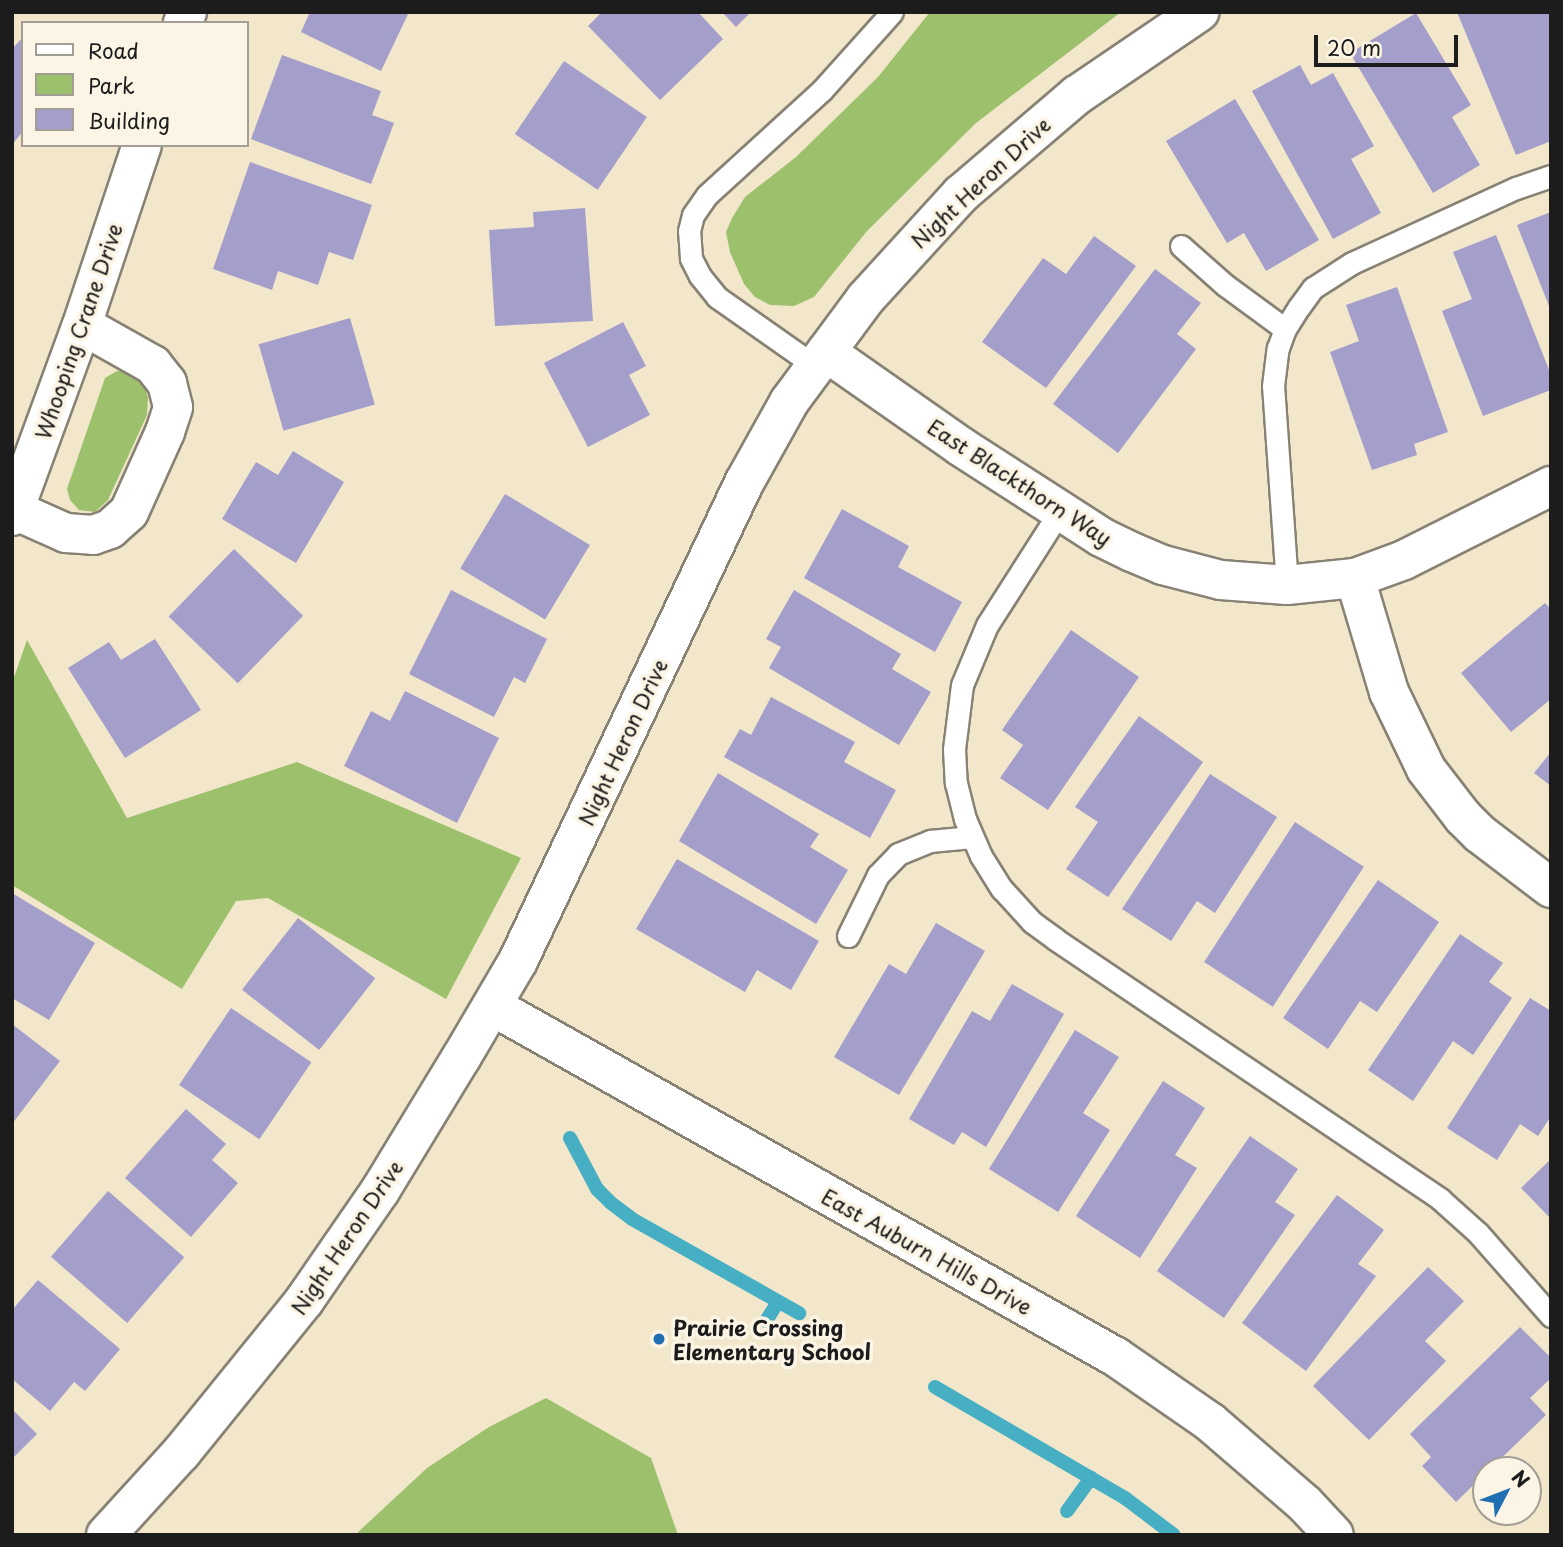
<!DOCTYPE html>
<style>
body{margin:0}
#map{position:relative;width:1563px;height:1547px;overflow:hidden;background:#f2e7cb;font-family:"Playpen Sans",sans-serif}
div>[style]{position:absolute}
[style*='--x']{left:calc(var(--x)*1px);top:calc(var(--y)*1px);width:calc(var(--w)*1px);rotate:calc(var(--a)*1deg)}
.green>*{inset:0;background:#9cc06b}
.stream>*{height:14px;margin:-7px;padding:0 7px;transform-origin:7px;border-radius:7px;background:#46afc4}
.building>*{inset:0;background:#a49eca;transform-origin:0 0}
.roads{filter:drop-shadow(2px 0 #878274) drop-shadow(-2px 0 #878274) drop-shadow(0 2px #878274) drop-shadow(0 -2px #878274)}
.service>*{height:21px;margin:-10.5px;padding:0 10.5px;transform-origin:10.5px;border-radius:10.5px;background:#fff}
.minor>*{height:38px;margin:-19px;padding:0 19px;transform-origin:19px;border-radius:19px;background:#fff}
.tertiary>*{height:38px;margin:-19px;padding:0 19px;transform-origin:19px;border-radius:19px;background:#fff}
.dots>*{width:19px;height:19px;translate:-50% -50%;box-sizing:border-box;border:4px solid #fcf5e5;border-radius:50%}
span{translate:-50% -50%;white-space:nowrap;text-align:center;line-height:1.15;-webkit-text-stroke:7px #fcf5e5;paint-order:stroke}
.street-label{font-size:21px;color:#1c1c1c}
.poi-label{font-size:21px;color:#1c1c1c;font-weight:700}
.left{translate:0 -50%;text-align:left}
.frame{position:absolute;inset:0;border:14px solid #1c1c1c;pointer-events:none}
.legend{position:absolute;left:21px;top:21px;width:228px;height:126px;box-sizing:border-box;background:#fcf5e5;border:2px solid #a29e95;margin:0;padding:9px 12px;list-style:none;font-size:21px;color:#1c1c1c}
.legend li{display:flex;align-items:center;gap:14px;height:35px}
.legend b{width:35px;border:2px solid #a29e95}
.north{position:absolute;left:1472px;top:1456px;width:70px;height:70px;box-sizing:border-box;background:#fcf5e5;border:2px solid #a29e95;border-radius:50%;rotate:48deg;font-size:19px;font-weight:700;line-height:28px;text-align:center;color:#1c1c1c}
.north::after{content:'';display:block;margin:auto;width:24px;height:32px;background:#1f6fb2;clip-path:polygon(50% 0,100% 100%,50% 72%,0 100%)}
.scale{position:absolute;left:1314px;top:35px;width:144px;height:32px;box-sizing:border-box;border:4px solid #1c1c1c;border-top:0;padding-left:9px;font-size:21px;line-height:24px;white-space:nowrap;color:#1c1c1c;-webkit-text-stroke:5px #fcf5e5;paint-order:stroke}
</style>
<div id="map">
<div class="green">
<i style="clip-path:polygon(930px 12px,1121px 12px,976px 123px,867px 231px,814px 297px,794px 306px,770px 305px,755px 297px,744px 284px,730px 252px,726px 232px,732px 218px,745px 197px,796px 157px,878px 77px)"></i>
<i style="clip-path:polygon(117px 371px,126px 372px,142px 382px,148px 397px,147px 415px,108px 500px,95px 512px,79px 510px,70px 500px,67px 489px,105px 378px)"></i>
<i style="clip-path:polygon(27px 640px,127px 818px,297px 762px,521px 858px,446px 999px,268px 898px,236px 901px,182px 989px,12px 885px,12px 683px)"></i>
<i style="clip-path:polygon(546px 1398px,651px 1458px,678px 1535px,355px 1535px,427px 1468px,489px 1427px)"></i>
</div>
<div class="stream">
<i style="--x:570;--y:1138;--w:58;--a:62.1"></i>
<i style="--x:597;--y:1189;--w:20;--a:45"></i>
<i style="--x:611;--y:1203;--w:26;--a:37"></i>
<i style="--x:632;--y:1219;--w:192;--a:29.4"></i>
<i style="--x:766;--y:1321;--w:22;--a:-58"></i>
<i style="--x:935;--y:1387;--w:220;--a:30.3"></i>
<i style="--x:1125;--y:1498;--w:61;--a:37.1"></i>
<i style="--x:1067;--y:1511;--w:41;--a:-54"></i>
</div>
<div class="building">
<i style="clip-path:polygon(310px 12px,409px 12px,381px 71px,301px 32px)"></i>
<i style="clip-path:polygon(602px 12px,698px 12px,723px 39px,660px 100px,588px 26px)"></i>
<i style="clip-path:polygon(722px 12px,751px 12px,736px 27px)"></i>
<i style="clip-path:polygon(1457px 12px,1549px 12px,1551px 141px,1516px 155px)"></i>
<i style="clip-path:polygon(1416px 13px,1471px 105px,1452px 117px,1480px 165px,1433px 193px,1350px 53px)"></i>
<i style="clip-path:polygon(23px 37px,23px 131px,12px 145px,12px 49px)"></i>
<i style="clip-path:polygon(282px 55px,381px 91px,372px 115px,394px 123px,371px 184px,251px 139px)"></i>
<i style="left:564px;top:61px;width:100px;height:88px;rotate:34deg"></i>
<i style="clip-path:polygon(1300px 65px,1311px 85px,1333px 73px,1374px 146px,1351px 159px,1381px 213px,1333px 239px,1252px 91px)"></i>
<i style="clip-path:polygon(1235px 99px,1319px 240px,1266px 271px,1244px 233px,1227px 243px,1166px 141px)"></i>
<i style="clip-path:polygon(250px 162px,372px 205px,353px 260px,329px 252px,318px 285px,278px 271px,272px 290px,213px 269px)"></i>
<i style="clip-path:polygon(585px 208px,593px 321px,495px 326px,489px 230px,534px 227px,533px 212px)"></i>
<i style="clip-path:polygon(1551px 212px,1551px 311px,1517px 225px)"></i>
<i style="clip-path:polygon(1496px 235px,1551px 375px,1551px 390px,1483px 416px,1442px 311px,1472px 299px,1453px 252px)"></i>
<i style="clip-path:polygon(1094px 236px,1136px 266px,1046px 388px,982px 342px,1043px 258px,1066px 274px)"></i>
<i style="clip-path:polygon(1155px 269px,1201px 303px,1177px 334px,1196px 349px,1118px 453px,1053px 404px)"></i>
<i style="clip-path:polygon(1397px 287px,1448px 432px,1414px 444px,1417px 455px,1372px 470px,1330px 352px,1359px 341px,1346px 305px)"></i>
<i style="left:350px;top:318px;width:90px;height:95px;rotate:74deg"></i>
<i style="clip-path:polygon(623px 322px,646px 366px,629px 375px,650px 415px,588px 447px,544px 363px)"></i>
<i style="clip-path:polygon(293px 451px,344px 482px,296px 563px,222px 519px,256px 462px,278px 475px)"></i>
<i style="left:505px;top:494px;width:99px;height:87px;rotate:31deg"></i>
<i style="clip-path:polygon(842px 509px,909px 546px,898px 567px,962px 602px,935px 652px,804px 578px)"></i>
<i style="left:234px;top:549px;width:96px;height:94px;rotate:44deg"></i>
<i style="clip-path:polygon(451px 590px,547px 639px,525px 683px,514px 677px,494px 717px,409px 674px)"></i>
<i style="clip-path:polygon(794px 590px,901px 654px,892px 669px,931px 692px,899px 745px,769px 668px,781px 647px,766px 639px)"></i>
<i style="clip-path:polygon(1545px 603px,1551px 609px,1551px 699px,1511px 732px,1461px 673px)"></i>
<i style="clip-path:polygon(1071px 630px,1139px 677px,1048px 810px,1000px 778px,1023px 745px,1002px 730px)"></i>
<i style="clip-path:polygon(155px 639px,201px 710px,125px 758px,68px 668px,109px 642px,121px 660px)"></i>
<i style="clip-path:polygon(405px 691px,499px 738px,457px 823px,344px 766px,371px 711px,390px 721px)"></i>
<i style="clip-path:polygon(771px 697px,855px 742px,844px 762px,896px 790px,870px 838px,724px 757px,740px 729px,751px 735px)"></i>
<i style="clip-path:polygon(1139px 716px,1203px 762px,1108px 897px,1066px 869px,1098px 822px,1075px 807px)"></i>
<i style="clip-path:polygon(1551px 752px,1551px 786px,1534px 773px)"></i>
<i style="clip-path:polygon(718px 773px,819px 834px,810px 847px,848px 870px,816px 924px,679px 841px)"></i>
<i style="clip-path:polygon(1210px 774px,1277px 817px,1215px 913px,1197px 901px,1171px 941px,1122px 909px)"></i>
<i style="left:1295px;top:822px;width:82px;height:167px;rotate:33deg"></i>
<i style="clip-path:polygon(677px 859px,819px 941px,791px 990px,757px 970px,745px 992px,636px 929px)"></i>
<i style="clip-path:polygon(1378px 880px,1439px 922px,1377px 1012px,1360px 1001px,1328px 1049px,1283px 1018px)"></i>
<i style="clip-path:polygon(12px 893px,95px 943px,49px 1020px,12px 998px)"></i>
<i style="left:298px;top:918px;width:98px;height:91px;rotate:38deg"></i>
<i style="clip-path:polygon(936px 923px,985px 951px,899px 1095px,834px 1057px,889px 964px,906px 974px)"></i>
<i style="clip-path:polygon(1460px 934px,1503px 963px,1489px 982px,1512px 998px,1473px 1055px,1453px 1041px,1413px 1101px,1368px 1070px)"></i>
<i style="clip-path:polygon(1012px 984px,1064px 1014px,986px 1147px,962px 1132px,954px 1145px,909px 1119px,972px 1011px,990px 1021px)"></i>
<i style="clip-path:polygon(1530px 998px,1551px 1011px,1551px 1116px,1538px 1136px,1520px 1124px,1497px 1160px,1447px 1128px)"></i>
<i style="left:231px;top:1008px;width:97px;height:93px;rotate:34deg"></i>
<i style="clip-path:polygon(12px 1024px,60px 1061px,12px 1124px)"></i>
<i style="clip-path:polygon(1075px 1030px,1119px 1057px,1083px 1113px,1110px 1130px,1058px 1212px,989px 1169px)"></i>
<i style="clip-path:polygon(1163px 1081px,1205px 1108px,1175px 1155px,1197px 1168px,1140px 1258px,1076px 1216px)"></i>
<i style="clip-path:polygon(186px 1109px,226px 1144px,212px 1160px,238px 1183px,191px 1237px,125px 1178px)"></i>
<i style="clip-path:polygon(1250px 1136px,1298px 1169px,1275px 1202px,1295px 1215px,1224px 1318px,1157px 1271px)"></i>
<i style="clip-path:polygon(1551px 1159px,1551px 1219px,1521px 1188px)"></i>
<i style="left:108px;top:1191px;width:101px;height:87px;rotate:41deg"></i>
<i style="clip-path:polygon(1337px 1195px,1384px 1230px,1358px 1264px,1376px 1276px,1306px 1371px,1242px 1323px)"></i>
<i style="clip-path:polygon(1428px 1267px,1464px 1301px,1425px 1341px,1446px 1361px,1369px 1440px,1313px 1386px)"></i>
<i style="clip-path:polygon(38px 1280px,120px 1349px,85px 1391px,74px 1382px,50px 1411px,12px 1379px,12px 1310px)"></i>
<i style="clip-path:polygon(1520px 1327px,1551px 1358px,1551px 1378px,1530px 1398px,1546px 1415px,1456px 1502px,1422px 1466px,1431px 1457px,1410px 1434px)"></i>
<i style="clip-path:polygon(12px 1409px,37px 1434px,12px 1459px)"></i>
</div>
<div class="roads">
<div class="service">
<i style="--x:1181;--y:246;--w:59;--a:41.6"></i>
<i style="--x:1225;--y:285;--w:74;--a:36.3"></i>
<i style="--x:815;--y:366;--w:120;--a:-144.9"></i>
<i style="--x:717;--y:297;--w:27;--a:-129"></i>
<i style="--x:700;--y:276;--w:20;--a:-117"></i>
<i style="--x:691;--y:258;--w:27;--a:-94"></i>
<i style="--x:689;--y:231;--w:16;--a:-76"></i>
<i style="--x:693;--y:215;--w:24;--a:-55"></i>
<i style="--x:707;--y:195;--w:157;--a:-42.4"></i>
<i style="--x:823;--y:89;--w:103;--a:-48.1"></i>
<i style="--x:1060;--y:511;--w:135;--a:122.6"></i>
<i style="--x:987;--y:625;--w:65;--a:112.6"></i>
<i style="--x:962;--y:685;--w:64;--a:97.1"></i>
<i style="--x:954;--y:749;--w:34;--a:87"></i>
<i style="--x:956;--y:783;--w:37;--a:76"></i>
<i style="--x:965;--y:819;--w:40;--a:66.6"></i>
<i style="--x:981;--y:856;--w:39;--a:58"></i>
<i style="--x:1002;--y:889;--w:45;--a:47.7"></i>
<i style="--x:1032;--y:922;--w:29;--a:36"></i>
<i style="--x:1055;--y:939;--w:465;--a:34"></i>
<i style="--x:1440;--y:1199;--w:51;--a:41.8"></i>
<i style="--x:1478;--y:1233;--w:111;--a:48.7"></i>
<i style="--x:1287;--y:585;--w:199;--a:-94"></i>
<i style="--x:1273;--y:386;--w:38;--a:-83"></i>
<i style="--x:1278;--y:348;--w:20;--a:-70"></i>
<i style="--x:1285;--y:329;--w:26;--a:-58"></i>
<i style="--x:1299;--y:307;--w:24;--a:-54"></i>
<i style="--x:1313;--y:288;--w:46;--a:-32.7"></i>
<i style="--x:1352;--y:263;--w:180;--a:-24.6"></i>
<i style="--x:1516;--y:188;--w:37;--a:-19"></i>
<i style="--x:848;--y:936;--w:68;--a:-63.8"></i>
<i style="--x:878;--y:875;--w:29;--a:-46"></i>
<i style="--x:898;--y:854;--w:35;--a:-22"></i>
<i style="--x:930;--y:841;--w:42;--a:-5.4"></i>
</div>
<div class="minor">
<i style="--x:183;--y:23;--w:12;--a:-70"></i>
<i style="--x:826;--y:352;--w:164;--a:35"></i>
<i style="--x:960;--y:446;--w:168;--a:32.8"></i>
<i style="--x:1101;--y:537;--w:34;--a:26"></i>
<i style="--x:1132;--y:552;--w:34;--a:23"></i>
<i style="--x:1163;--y:565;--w:60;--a:14.5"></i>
<i style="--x:1221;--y:580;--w:66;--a:4.3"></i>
<i style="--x:1287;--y:585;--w:68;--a:-5.9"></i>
<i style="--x:1355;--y:578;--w:119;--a:73.4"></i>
<i style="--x:1389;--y:692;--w:85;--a:64.3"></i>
<i style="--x:1426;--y:769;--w:61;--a:52.4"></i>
<i style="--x:1463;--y:817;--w:24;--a:45"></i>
<i style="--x:1480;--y:834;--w:89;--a:37.3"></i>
<i style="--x:12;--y:509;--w:59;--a:24"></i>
<i style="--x:66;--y:533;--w:27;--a:4"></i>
<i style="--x:93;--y:535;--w:18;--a:-19"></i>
<i style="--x:110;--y:529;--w:25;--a:-42"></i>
<i style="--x:129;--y:512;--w:88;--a:-65.8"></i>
<i style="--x:165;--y:432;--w:26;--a:-72"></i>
<i style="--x:173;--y:407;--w:25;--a:-104"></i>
<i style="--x:167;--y:383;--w:23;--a:-128"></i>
<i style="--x:153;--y:365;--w:81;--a:-150.6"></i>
<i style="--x:12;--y:516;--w:203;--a:-69.9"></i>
<i style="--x:82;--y:325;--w:190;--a:-71.6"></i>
<i style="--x:1355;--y:578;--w:52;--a:-20.2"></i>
<i style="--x:1404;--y:560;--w:165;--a:-26.7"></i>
</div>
<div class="tertiary">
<i style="--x:492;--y:1006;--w:716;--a:29.36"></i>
<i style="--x:1116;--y:1357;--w:114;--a:34.7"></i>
<i style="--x:1210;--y:1422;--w:125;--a:40.8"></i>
<i style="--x:1305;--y:1504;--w:42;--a:46.9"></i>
<i style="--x:106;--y:1535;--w:111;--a:-47.6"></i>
<i style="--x:181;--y:1453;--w:196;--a:-51"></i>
<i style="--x:304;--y:1301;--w:134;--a:-55.4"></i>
<i style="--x:380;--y:1191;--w:156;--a:-58.7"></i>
<i style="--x:461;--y:1058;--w:113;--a:-59.6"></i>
<i style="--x:518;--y:961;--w:529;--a:-64.7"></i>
<i style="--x:744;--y:483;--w:93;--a:-60.9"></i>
<i style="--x:789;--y:402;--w:129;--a:-53.5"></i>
<i style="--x:866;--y:298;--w:141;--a:-47.6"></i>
<i style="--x:961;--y:194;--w:153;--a:-40.5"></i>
<i style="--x:1077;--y:95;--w:148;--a:-34.2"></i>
</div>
</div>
<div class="dots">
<i style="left:659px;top:1339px;background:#1f6fb2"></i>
</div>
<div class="street-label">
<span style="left:980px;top:182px;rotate:-43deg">Night Heron Drive</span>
<span style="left:78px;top:331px;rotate:-71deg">Whooping Crane Drive</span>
<span style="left:1020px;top:482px;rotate:33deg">East Blackthorn Way</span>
<span style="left:622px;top:742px;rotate:-65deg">Night Heron Drive</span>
<span style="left:346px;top:1237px;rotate:-56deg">Night Heron Drive</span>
<span style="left:927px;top:1251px;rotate:29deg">East Auburn Hills Drive</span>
</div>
<div class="poi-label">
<span class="left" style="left:673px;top:1339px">Prairie Crossing<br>Elementary School</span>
</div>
<div class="frame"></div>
<ul class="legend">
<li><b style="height:9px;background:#fff"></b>Road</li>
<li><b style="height:19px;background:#9cc06b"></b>Park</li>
<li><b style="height:19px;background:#a49eca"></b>Building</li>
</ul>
<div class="north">N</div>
<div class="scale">20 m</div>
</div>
